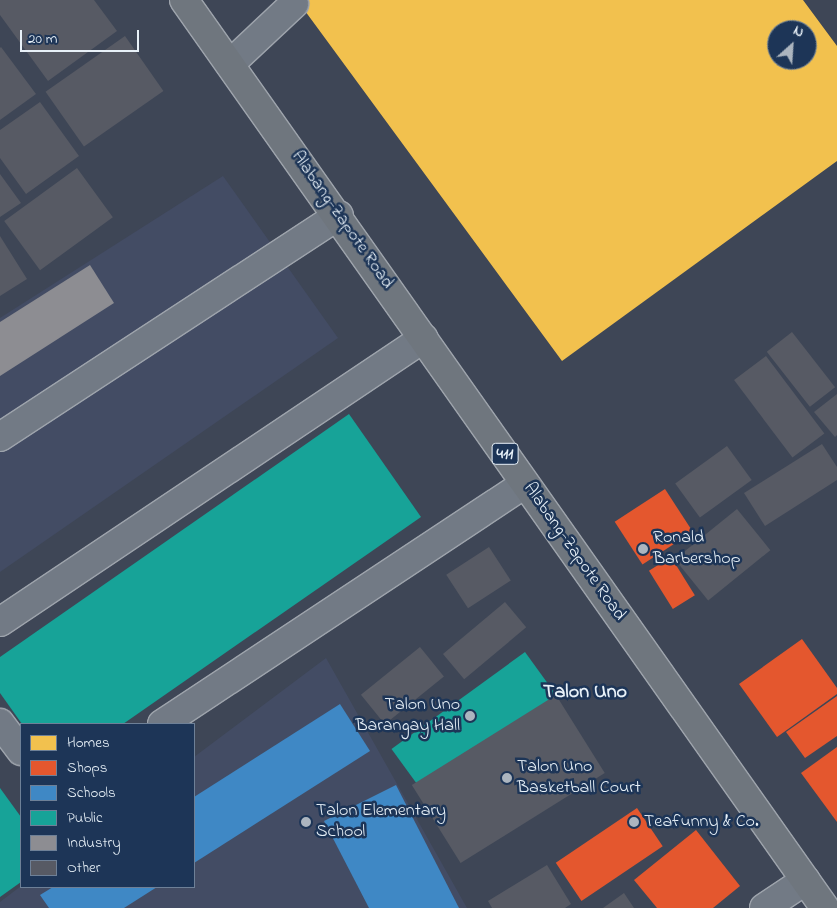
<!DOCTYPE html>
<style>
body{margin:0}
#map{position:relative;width:837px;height:908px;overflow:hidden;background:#3e4656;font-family:"Indie Flower",sans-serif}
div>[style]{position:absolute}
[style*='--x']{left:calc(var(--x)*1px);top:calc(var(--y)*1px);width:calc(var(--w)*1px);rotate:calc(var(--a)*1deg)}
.built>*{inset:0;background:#434c64}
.homes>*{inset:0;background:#f2c14e}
.shops>*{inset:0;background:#e4572e;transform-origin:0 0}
.schools>*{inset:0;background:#3f88c5}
.public>*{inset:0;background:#17a398;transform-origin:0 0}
.industry>*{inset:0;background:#8d8d92}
.building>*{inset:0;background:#575a64;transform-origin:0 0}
.roads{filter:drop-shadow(1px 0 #9ea4ac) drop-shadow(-1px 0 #9ea4ac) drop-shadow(0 1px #9ea4ac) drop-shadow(0 -1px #9ea4ac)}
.minor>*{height:28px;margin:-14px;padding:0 14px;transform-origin:14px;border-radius:14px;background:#727a85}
.highway>*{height:28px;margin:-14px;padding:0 14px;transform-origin:14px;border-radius:14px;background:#6f767e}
.dots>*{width:14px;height:14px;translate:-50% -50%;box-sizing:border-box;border:2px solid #1d3557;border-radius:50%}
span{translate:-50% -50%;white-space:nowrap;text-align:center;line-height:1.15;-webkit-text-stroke:5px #1d3557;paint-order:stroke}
.shield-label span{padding:1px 4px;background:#1d3557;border:1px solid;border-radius:4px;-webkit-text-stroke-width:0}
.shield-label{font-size:16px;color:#e8f1f8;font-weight:700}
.street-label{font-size:18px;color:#e8f1f8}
.poi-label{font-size:18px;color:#e8f1f8}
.left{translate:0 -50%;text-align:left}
.right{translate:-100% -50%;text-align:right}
.quarter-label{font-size:20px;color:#e8f1f8;font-weight:700}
.legend{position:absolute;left:20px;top:723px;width:175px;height:165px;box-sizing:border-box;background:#1d3557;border:1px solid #6e8097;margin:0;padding:6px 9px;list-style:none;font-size:15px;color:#e8f1f8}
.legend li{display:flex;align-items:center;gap:10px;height:25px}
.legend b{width:25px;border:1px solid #6e8097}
.north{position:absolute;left:767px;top:20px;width:50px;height:50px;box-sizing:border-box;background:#1d3557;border:1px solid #6e8097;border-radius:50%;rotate:26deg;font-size:14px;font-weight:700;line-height:20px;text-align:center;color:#e8f1f8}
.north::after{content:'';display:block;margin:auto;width:18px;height:22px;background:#acb5bf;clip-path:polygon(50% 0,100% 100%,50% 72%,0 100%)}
.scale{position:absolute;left:20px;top:30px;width:119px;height:22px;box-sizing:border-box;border:2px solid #e8f1f8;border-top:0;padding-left:6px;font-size:15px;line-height:18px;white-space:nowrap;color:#e8f1f8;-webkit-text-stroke:4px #1d3557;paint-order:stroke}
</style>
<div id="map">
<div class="built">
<i style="clip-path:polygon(223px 176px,338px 338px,0 572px,0 318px)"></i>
<i style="clip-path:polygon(326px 658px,467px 908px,0 908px,0 902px,21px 886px,194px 887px,194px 757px)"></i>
</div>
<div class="homes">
<i style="clip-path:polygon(evenodd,297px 0,803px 0,837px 46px,837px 161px,562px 361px,297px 0,777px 30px,807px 30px,807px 60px,777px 60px,777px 30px)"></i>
</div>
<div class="shops">
<i style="left:665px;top:489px;width:51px;height:60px;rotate:57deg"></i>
<i style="left:671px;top:557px;width:45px;height:26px;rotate:58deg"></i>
<i style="clip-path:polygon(802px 639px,837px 688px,837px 694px,777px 737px,739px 684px)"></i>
<i style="clip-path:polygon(837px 696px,837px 736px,805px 758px,786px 732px)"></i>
<i style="clip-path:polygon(837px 747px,837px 822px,801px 773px)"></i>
<i style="left:637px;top:808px;width:46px;height:98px;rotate:56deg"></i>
<i style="clip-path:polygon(696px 830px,740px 886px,713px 908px,657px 908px,634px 880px)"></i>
</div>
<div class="schools">
<i style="clip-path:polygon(340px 704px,370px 751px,194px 863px,194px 797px)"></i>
<i style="clip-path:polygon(396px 785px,459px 908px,369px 908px,324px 821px)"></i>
<i style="clip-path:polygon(53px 887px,157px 887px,124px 908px,49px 908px,40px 895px)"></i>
</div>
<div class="public">
<i style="clip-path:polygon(349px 414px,421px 517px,123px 724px,22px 724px,0 693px,0 657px)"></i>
<i style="left:525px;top:652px;width:53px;height:165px;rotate:54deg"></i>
<i style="clip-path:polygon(0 788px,21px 817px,21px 882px,0 897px)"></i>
</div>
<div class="industry">
<i style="clip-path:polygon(90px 265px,114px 303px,0 376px,0 322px)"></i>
</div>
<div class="building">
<i style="clip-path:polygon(0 0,94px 0,117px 31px,48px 81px,0 15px)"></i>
<i style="left:125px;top:36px;width:67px;height:97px;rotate:55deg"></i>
<i style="clip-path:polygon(1px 47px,36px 94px,0 120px,0 48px)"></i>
<i style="clip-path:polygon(40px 102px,79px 156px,26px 194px,0 158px,0 130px)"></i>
<i style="left:77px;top:168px;width:61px;height:90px;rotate:54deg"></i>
<i style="clip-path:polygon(0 174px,21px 203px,0 217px)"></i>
<i style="clip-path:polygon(0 236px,27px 279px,0 296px)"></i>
<i style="left:792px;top:332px;width:70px;height:32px;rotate:52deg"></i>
<i style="left:766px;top:356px;width:97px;height:40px;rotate:53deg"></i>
<i style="clip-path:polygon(837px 394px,837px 435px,835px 437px,814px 412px)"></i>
<i style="clip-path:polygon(822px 444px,837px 467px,837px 480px,765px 526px,744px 493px)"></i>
<i style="left:727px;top:446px;width:42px;height:64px;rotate:54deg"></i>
<i style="left:737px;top:509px;width:53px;height:80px;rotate:51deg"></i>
<i style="left:489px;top:547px;width:40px;height:51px;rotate:57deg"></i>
<i style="left:505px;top:602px;width:33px;height:81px;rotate:50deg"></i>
<i style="left:420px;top:647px;width:38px;height:76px;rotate:51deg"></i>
<i style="left:556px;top:695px;width:92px;height:170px;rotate:58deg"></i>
<i style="clip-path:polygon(547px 865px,571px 904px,565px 908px,492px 908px,488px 901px)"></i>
<i style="clip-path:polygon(624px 893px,634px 908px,603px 908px)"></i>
</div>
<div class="roads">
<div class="minor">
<i style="--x:230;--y:64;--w:88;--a:-43.2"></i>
<i style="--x:0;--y:437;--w:405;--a:-33.2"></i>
<i style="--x:0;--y:622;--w:510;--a:-33.81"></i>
<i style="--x:0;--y:723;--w:35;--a:53"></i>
<i style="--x:162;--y:724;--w:435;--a:-33.5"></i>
<i style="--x:764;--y:908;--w:50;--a:-33.7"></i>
</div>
<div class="highway">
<i style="--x:184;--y:0;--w:1111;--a:54.78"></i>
</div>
</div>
<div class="dots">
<i style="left:643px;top:549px;background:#acb5bf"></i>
<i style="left:470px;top:716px;background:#acb5bf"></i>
<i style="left:507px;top:778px;background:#acb5bf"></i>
<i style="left:306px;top:822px;background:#acb5bf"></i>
<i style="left:634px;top:822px;background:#acb5bf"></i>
</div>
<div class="shield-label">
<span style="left:505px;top:454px">411</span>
</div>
<div class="street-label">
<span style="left:342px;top:220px;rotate:55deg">Alabang-Zapote Road</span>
<span style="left:574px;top:552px;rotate:55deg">Alabang-Zapote Road</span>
</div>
<div class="poi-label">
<span class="left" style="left:653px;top:549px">Ronald<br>Barbershop</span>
<span class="right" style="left:460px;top:716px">Talon Uno<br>Barangay Hall</span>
<span class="left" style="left:517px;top:778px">Talon Uno<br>Basketball Court</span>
<span class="left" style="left:316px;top:822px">Talon Elementary<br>School</span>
<span class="left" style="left:644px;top:822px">Teafunny &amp; Co.</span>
</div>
<div class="quarter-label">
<span style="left:585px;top:692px">Talon Uno</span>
</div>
<ul class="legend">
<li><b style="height:14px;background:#f2c14e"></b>Homes</li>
<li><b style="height:14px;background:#e4572e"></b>Shops</li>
<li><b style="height:14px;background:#3f88c5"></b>Schools</li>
<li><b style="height:14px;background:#17a398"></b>Public</li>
<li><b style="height:14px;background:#8d8d92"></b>Industry</li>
<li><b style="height:14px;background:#575a64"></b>Other</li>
</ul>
<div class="north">N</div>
<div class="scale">20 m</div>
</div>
